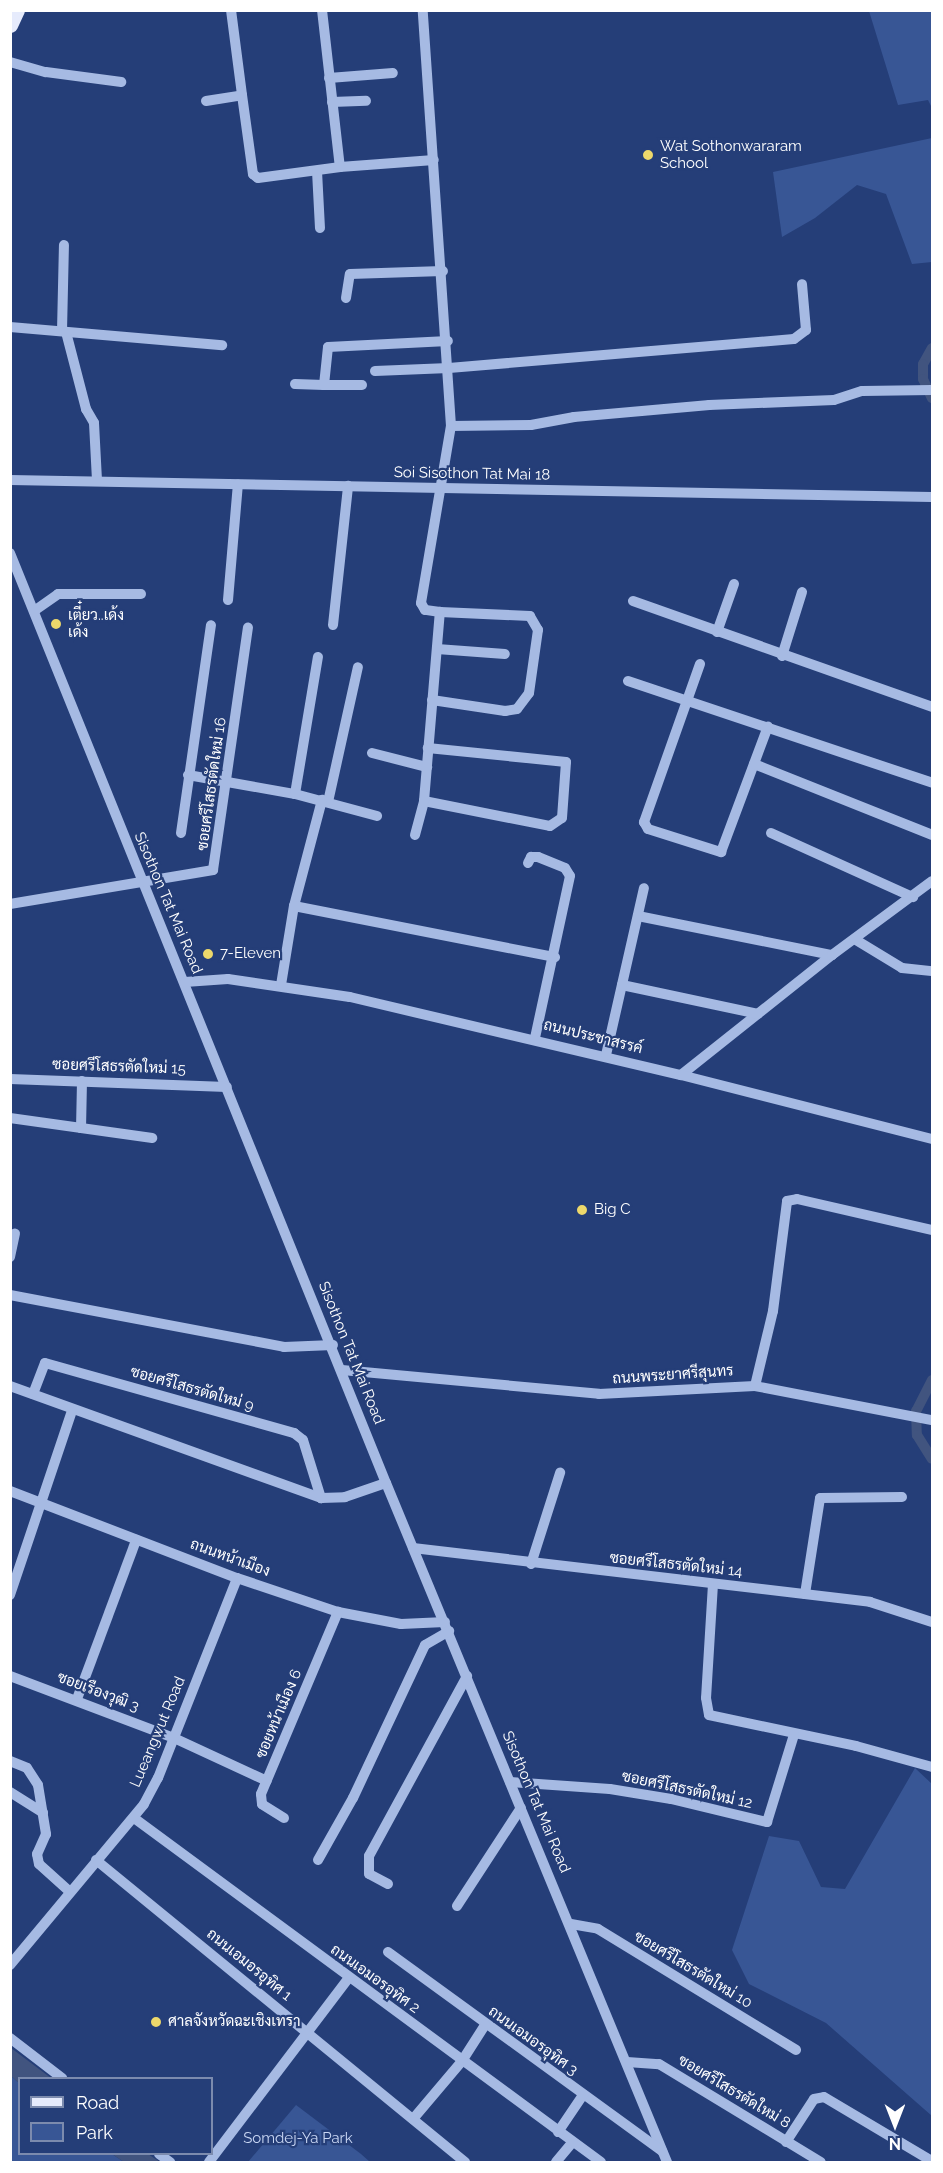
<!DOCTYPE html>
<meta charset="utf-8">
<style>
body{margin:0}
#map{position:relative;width:943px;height:2173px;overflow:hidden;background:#253e78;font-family:Raleway,Sarabun,sans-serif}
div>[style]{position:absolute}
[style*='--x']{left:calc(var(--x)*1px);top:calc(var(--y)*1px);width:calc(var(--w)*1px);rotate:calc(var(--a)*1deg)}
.green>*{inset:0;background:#385695}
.water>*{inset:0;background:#41547f}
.canal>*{height:10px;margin:-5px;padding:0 5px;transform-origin:5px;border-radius:5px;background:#41547f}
.minor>*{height:10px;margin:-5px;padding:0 5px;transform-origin:5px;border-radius:5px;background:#a6bae3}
.major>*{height:15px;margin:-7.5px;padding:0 7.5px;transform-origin:7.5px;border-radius:7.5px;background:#e6ebfc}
.dots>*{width:16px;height:16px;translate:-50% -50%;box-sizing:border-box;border:3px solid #253e78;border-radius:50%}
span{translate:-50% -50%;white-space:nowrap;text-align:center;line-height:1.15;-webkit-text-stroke:4.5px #253e78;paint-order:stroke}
.poi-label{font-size:15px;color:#fff}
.left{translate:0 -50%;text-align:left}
.street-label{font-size:15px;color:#fff}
.park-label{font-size:15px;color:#c9d6f3}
.frame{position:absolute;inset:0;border:12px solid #fff;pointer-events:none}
.legend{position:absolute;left:18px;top:2077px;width:195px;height:78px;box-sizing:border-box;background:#253e78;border:2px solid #7c8bae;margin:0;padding:8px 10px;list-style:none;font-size:18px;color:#fff}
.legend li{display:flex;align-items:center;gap:12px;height:30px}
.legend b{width:30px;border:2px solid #7c8bae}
.north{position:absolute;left:865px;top:2095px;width:60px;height:60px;-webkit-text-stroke:4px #253e78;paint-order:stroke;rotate:180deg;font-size:16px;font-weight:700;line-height:24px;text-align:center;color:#fff}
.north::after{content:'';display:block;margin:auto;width:21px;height:27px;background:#fff;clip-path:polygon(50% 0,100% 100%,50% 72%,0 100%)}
</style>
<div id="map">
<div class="green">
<i style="clip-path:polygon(869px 11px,932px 11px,932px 108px,928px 100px,898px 105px)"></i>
<i style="clip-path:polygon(932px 138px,932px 262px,912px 264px,886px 194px,857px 185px,815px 218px,782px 237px,773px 172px)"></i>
<i style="clip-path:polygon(915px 1768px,932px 1784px,932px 2116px,826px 2023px,749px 1984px,732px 1950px,769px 1836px,799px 1841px,821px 1887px,845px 1889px)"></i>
<i style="clip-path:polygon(11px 2076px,19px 2083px,20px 2154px,112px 2154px,124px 2162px,11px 2162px)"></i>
<i style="clip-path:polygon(296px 2105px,361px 2154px,370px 2162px,248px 2162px)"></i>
</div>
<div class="water">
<i style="clip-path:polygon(10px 2048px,11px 2048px,51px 2078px,20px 2078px,19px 2083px,11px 2076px)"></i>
<i style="clip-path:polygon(112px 2154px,148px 2154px,160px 2162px,124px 2162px)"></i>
</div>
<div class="canal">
<i style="--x:932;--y:348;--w:18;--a:119"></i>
<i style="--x:923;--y:364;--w:15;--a:90"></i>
<i style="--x:923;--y:379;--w:21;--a:65"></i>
<i style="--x:932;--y:1380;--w:35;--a:117"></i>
<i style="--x:916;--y:1411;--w:24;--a:88"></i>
<i style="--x:917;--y:1435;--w:28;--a:58"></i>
</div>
<div class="minor">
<i style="--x:231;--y:10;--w:86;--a:82.6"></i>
<i style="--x:322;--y:10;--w:158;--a:83.5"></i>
<i style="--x:340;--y:167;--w:94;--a:-4.3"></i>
<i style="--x:10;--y:62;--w:37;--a:16"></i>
<i style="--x:46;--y:72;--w:76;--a:7.6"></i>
<i style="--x:329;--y:78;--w:64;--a:-4.5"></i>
<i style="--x:206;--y:101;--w:36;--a:-9"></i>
<i style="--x:242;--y:95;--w:80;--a:82.1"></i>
<i style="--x:253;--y:174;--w:6;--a:39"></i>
<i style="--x:258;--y:178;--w:83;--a:-7.6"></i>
<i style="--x:332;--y:102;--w:34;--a:-2"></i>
<i style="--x:317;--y:171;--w:57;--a:87"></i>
<i style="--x:346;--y:298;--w:24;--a:-81"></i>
<i style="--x:350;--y:274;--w:93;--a:-1.8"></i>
<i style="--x:10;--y:327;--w:213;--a:4.9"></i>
<i style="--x:62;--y:331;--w:86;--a:-88.7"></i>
<i style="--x:66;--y:332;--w:80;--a:75.4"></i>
<i style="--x:86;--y:409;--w:16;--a:60"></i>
<i style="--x:94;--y:423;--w:58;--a:87"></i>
<i style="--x:375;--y:371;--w:74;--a:-2.3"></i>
<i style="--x:449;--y:368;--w:346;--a:-4.8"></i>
<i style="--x:794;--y:339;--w:15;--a:-37"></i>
<i style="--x:806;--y:330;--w:46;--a:-95"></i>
<i style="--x:295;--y:384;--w:29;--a:2"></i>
<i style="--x:362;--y:385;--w:38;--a:180"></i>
<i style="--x:324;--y:385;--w:38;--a:-84"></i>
<i style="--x:328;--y:347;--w:120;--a:-2.9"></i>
<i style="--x:451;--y:426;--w:80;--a:-0.7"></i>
<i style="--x:531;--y:425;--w:44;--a:-10.5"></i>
<i style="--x:574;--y:417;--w:136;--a:-5.1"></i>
<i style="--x:709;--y:405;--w:125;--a:-2.3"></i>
<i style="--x:834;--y:400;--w:29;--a:-18"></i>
<i style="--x:862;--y:391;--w:70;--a:-0.8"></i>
<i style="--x:10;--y:480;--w:922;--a:1.06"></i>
<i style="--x:10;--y:553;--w:1003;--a:67.99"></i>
<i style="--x:386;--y:1483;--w:735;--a:67.52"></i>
<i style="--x:228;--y:600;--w:116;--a:-85.1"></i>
<i style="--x:633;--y:601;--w:317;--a:19.5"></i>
<i style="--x:34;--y:611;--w:29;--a:-35"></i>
<i style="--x:58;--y:594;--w:83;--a:0"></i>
<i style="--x:333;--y:625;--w:140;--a:-83.8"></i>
<i style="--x:717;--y:632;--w:51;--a:-70.5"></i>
<i style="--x:437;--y:649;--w:68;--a:4.2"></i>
<i style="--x:782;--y:656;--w:67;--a:-72.6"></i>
<i style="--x:700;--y:664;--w:168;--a:109.5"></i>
<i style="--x:644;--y:822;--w:8;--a:60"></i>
<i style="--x:648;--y:829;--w:77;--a:17.5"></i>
<i style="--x:721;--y:852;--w:134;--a:-69.5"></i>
<i style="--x:628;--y:681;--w:321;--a:18.5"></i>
<i style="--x:432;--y:700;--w:74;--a:8.6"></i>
<i style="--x:505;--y:711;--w:12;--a:-9"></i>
<i style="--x:517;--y:709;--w:20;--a:-53"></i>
<i style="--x:529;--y:693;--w:64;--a:-81.9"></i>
<i style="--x:538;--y:630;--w:16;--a:-120"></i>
<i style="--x:530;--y:616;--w:90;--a:-177.5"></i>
<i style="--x:372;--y:753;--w:57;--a:14.3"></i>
<i style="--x:754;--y:764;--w:192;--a:21.7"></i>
<i style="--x:188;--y:775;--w:109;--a:10.1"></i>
<i style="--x:295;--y:794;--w:85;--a:15"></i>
<i style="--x:295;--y:794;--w:139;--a:-80.5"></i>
<i style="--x:424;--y:801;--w:128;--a:11.2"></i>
<i style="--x:550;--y:826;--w:14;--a:-34"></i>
<i style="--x:562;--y:818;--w:56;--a:-85.9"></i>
<i style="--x:566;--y:762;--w:139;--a:-174.2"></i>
<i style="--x:328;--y:802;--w:138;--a:-77.5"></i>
<i style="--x:181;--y:833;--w:210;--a:-81.8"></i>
<i style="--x:771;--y:833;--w:156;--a:24.3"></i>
<i style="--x:415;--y:835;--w:35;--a:-75"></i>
<i style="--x:424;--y:801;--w:190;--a:-85.2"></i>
<i style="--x:440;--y:612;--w:15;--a:-172"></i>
<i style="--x:425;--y:610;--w:8;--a:-120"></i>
<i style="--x:421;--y:603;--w:180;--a:-80.4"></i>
<i style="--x:451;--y:426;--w:417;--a:-93.9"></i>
<i style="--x:528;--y:863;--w:7;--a:-63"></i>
<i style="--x:531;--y:857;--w:7;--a:0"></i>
<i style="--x:538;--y:857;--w:29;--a:22"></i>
<i style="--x:565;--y:868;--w:9;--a:58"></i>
<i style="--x:570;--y:876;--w:166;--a:102.2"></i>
<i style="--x:10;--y:904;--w:206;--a:-9.5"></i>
<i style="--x:213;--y:870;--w:245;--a:-81.8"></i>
<i style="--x:294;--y:906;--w:110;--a:-75.2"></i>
<i style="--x:638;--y:916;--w:198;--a:11.4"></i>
<i style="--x:856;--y:940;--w:54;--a:31.3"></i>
<i style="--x:902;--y:968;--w:30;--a:6"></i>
<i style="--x:185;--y:982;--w:43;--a:-4"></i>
<i style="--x:228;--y:979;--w:123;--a:8.4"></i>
<i style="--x:350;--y:997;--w:340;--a:13.3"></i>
<i style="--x:681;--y:1075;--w:193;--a:-38.5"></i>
<i style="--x:832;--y:955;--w:124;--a:-36.5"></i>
<i style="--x:281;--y:985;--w:80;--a:-80.7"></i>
<i style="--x:294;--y:906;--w:266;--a:11.1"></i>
<i style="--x:622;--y:985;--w:139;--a:12"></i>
<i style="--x:606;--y:1055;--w:171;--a:-77.2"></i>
<i style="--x:681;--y:1075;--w:259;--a:14.3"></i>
<i style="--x:10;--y:1079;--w:217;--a:2.1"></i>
<i style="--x:82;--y:1081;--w:47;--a:91.2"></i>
<i style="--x:81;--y:1128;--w:72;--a:8"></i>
<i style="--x:10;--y:1118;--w:72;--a:8"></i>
<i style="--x:10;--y:1257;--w:24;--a:-78"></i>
<i style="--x:10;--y:1295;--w:279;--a:10.7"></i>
<i style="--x:284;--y:1347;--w:49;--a:-2.3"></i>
<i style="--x:342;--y:1370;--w:258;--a:5.3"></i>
<i style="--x:599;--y:1394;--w:156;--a:-2.9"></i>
<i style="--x:755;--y:1386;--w:180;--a:10.9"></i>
<i style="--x:10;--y:1386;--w:331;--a:19.8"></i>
<i style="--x:321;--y:1498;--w:24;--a:-2"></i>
<i style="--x:345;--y:1497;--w:43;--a:-18.9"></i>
<i style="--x:755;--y:1386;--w:77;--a:-76.5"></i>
<i style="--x:773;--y:1311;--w:111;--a:-82.7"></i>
<i style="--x:787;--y:1201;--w:10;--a:-11"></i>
<i style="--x:797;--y:1199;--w:139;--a:12.9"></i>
<i style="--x:33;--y:1394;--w:33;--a:-69"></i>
<i style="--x:45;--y:1363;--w:259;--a:15.7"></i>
<i style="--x:294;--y:1433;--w:11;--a:38"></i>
<i style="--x:303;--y:1440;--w:61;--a:72.8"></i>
<i style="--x:10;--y:1491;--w:243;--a:21"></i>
<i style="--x:237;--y:1578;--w:107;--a:18.6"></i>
<i style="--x:338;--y:1612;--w:64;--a:10.8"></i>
<i style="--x:401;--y:1624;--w:44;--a:-2.6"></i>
<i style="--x:413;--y:1548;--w:460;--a:6.7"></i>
<i style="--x:870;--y:1602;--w:65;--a:17.9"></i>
<i style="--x:531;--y:1564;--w:96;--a:-72.3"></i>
<i style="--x:713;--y:1584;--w:114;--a:93.5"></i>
<i style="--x:706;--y:1698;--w:17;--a:80"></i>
<i style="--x:709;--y:1715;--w:150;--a:11.9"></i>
<i style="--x:856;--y:1746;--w:79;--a:15.4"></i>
<i style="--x:805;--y:1594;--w:97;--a:-81.1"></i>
<i style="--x:820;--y:1498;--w:82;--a:-0.7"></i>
<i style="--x:10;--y:1595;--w:194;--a:-71.4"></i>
<i style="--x:10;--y:1676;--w:175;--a:20.7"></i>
<i style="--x:174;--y:1738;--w:102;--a:24.8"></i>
<i style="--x:77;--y:1699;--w:170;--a:-69.6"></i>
<i style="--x:10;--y:1761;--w:18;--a:22"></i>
<i style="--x:27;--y:1768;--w:20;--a:57"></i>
<i style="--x:38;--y:1785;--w:50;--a:80.7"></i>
<i style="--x:46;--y:1834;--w:22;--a:114"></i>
<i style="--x:37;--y:1854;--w:10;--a:79"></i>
<i style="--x:39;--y:1864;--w:40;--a:42"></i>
<i style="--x:510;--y:1782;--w:100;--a:4"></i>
<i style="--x:610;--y:1789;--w:62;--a:9.3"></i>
<i style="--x:671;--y:1799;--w:99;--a:13.5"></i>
<i style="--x:767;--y:1822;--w:91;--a:-72.8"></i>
<i style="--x:10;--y:1792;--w:39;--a:32"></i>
<i style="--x:134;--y:1818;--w:580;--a:36.38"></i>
<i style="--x:284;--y:1818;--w:26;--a:-148"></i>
<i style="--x:262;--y:1804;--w:10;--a:-96"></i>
<i style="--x:261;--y:1794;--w:198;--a:-67.1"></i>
<i style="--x:96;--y:1860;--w:477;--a:39.3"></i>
<i style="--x:318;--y:1860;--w:71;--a:-60.6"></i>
<i style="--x:353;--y:1798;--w:169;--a:-64.8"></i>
<i style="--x:425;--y:1645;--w:28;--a:-30"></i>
<i style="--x:388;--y:1884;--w:21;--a:-152"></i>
<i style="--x:369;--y:1874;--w:18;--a:-90"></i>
<i style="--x:369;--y:1856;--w:205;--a:-61.4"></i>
<i style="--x:457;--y:1906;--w:117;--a:-56.9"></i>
<i style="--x:571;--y:1924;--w:27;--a:10"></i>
<i style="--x:598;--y:1929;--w:232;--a:31.4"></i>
<i style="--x:388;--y:1952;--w:339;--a:36"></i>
<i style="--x:10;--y:1965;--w:209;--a:-50.2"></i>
<i style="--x:144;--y:1804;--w:30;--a:-62"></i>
<i style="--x:158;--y:1778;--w:215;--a:-68.4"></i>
<i style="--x:10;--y:2038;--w:66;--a:37.6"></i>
<i style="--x:627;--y:2062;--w:32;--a:4"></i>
<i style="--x:659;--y:2064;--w:189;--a:31.2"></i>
<i style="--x:413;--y:2119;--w:76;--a:-49.8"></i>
<i style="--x:462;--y:2061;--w:43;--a:-57.4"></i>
<i style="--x:558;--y:2132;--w:45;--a:-56"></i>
<i style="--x:786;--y:2142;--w:51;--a:-56.9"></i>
<i style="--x:814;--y:2099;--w:10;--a:-11"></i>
<i style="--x:824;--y:2097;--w:126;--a:30.7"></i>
<i style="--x:159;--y:2154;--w:14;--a:36"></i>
<i style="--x:209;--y:2162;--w:230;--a:-52.8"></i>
<i style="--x:556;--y:2162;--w:26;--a:-50"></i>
</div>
<div class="major">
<i style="--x:10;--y:25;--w:17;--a:-65"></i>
</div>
<div class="dots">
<i style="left:648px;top:155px;background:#edd86b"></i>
<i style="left:56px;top:624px;background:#edd86b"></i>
<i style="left:208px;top:954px;background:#edd86b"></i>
<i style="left:582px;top:1210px;background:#edd86b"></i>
<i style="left:156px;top:2022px;background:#edd86b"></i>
</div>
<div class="poi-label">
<span class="left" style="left:660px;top:155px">Wat Sothonwararam<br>School</span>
<span class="left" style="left:68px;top:624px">เตี๋ยว..เด้ง<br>เด้ง</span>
<span class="left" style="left:220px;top:954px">7-Eleven</span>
<span class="left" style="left:594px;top:1210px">Big C</span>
<span class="left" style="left:168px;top:2022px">ศาลจังหวัดฉะเชิงเทรา</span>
</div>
<div class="street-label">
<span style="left:472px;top:474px;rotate:1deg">Soi Sisothon Tat Mai 18</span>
<span style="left:212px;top:784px;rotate:-82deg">ซอยศรีโสธรตัดใหม่ 16</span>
<span style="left:168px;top:903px;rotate:67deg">Sisothon Tat Mai Road</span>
<span style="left:593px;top:1037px;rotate:14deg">ถนนประชาสรรค์</span>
<span style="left:119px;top:1067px;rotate:2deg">ซอยศรีโสธรตัดใหม่ 15</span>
<span style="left:351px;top:1353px;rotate:68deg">Sisothon Tat Mai Road</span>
<span style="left:673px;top:1375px;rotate:-4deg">ถนนพระยาศรีสุนทร</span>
<span style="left:192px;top:1389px;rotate:16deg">ซอยศรีโสธรตัดใหม่ 9</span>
<span style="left:230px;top:1558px;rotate:20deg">ถนนหน้าเมือง</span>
<span style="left:676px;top:1565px;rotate:6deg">ซอยศรีโสธรตัดใหม่ 14</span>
<span style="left:98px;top:1692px;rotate:21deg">ซอยเรืองวุฒิ 3</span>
<span style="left:279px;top:1714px;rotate:-67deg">ซอยหน้าเมือง 6</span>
<span style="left:158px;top:1732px;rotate:-67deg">Lueangwut Road</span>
<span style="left:687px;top:1790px;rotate:12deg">ซอยศรีโสธรตัดใหม่ 12</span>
<span style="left:536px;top:1802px;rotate:67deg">Sisothon Tat Mai Road</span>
<span style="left:249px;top:1965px;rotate:39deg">ถนนเอมอรอุทิศ 1</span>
<span style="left:693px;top:1970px;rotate:31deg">ซอยศรีโสธรตัดใหม่ 10</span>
<span style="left:375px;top:1979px;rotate:36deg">ถนนเอมอรอุทิศ 2</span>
<span style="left:533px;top:2041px;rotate:36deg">ถนนเอมอรอุทิศ 3</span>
<span style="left:734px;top:2092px;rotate:31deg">ซอยศรีโสธรตัดใหม่ 8</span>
</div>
<div class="park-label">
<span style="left:298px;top:2139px">Somdej-Ya Park</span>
</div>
<div class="frame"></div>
<ul class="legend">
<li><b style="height:8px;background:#e6ebfc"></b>Road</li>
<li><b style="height:16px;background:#385695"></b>Park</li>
</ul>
<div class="north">N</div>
</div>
